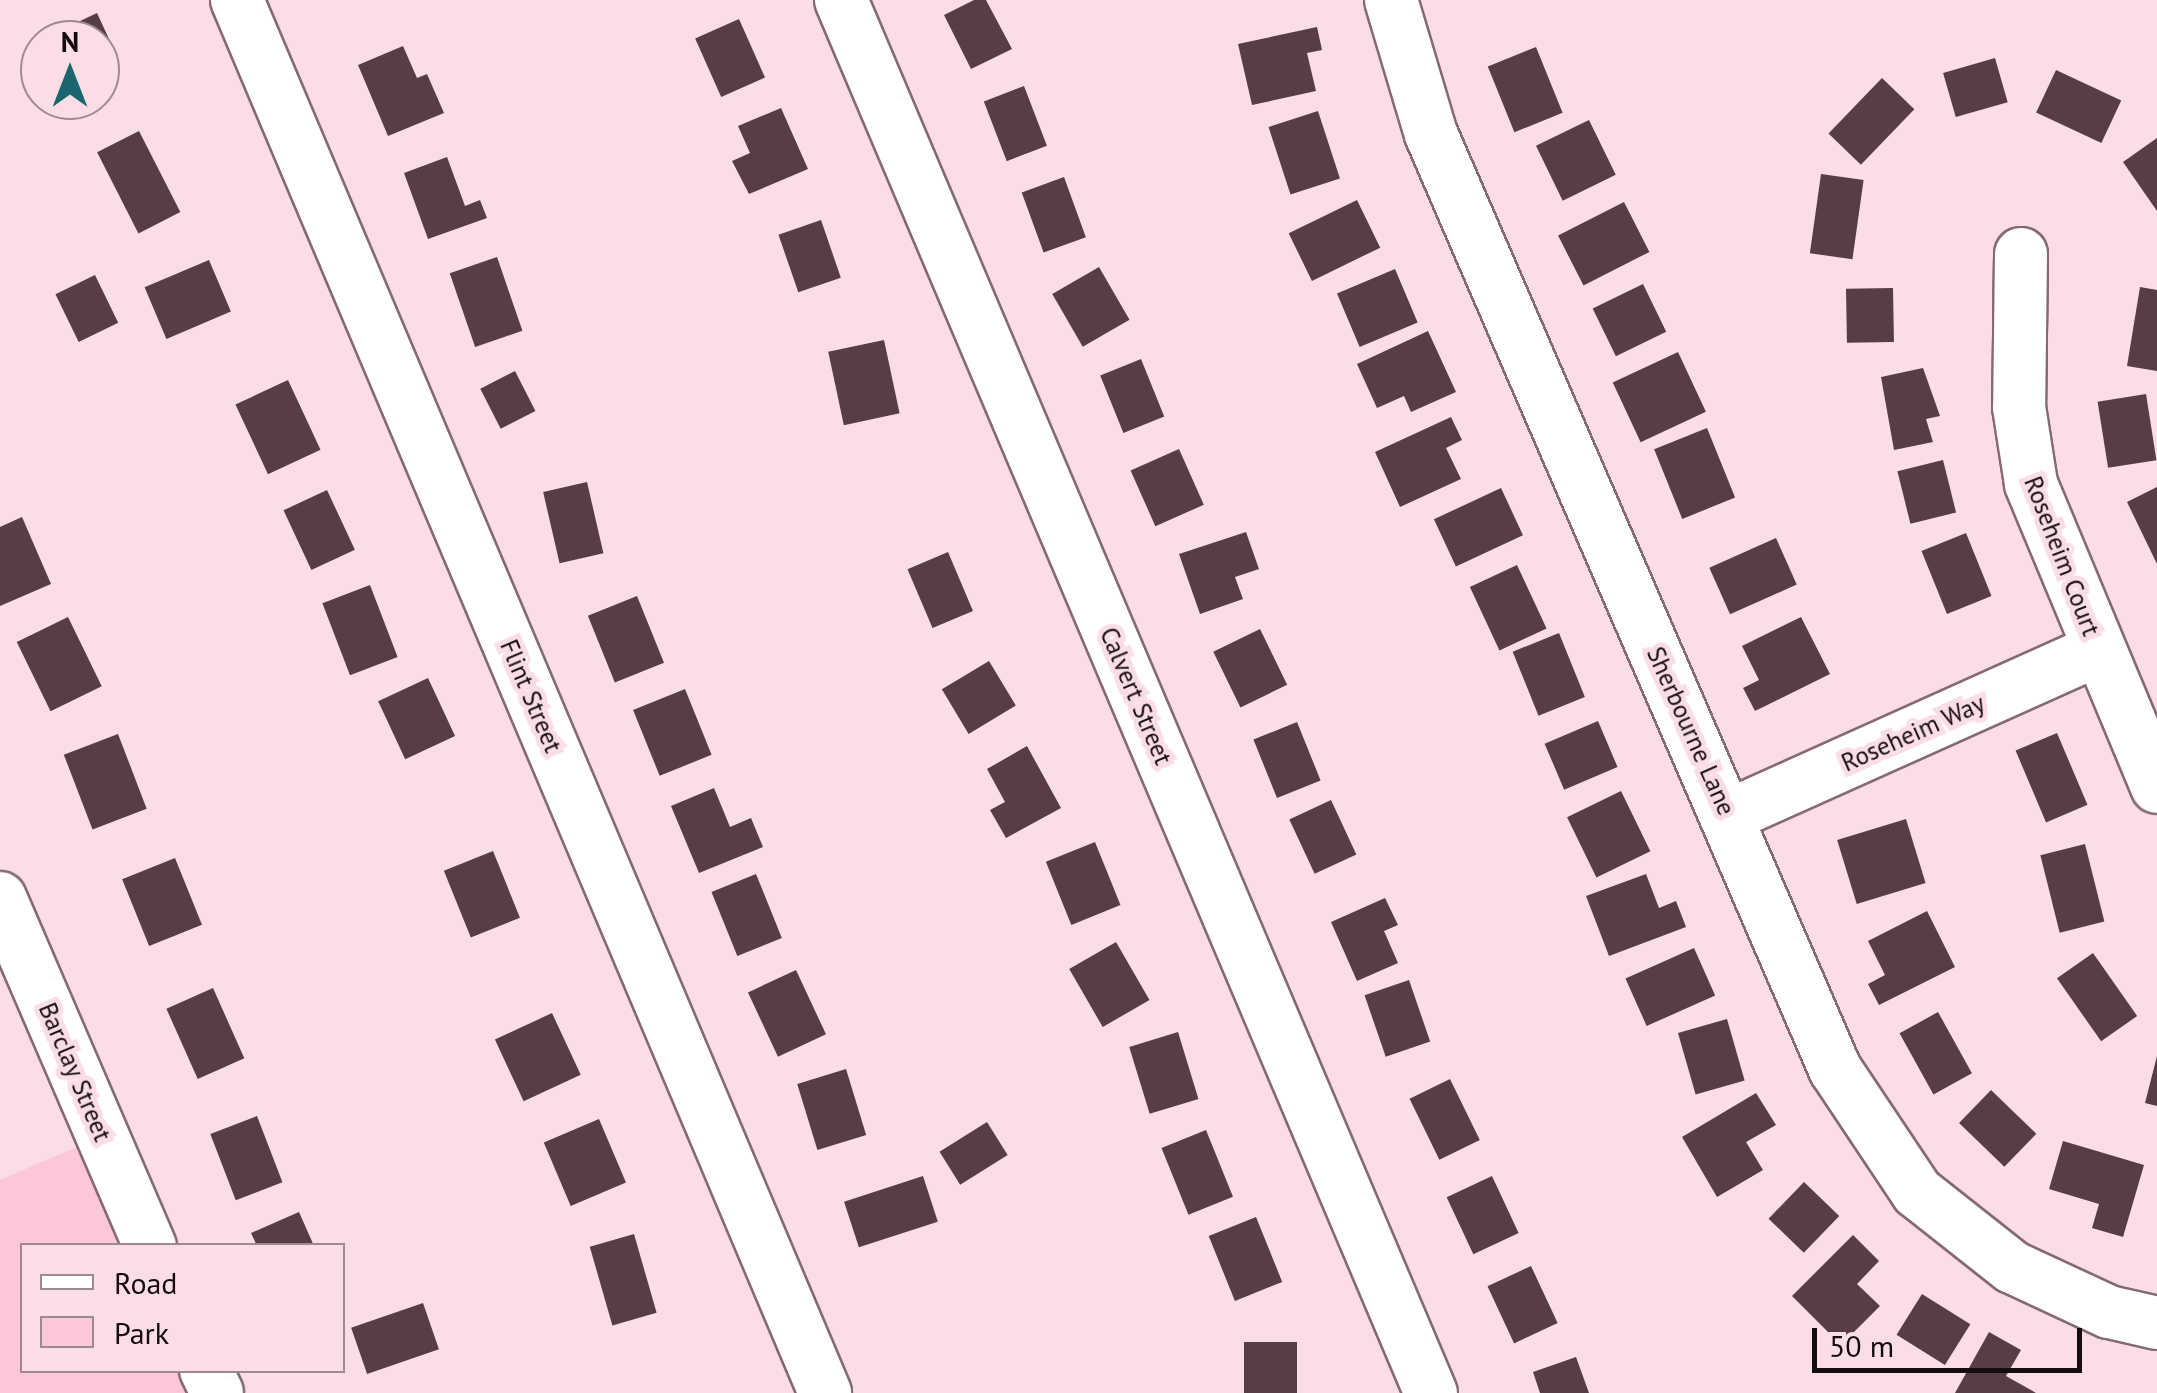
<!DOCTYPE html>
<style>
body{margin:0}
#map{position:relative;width:2157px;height:1393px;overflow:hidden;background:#fbdde6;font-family:"PT Sans",sans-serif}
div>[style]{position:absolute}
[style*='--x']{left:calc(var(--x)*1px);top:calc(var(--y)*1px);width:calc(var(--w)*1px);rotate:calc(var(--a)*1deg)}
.green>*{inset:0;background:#fbc7d9}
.building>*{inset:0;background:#563d46;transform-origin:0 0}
.roads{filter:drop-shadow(2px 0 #856a73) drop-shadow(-2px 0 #856a73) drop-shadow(0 2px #856a73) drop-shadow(0 -2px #856a73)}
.minor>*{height:52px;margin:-26px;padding:0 26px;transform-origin:26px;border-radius:26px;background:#fff}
span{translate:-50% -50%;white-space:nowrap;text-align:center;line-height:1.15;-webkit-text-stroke:10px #fbdde6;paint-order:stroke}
.street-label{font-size:25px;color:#150c0f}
.legend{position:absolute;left:20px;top:1243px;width:325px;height:130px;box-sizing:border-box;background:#fbdde6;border:2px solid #9f8990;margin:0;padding:12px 18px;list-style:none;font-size:30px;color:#150c0f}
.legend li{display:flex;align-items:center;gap:20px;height:50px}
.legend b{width:50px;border:2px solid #9f8990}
.north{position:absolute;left:20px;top:20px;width:100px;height:100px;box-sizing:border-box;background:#fbdde6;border:2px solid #9f8990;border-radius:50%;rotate:0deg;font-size:28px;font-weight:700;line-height:40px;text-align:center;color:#150c0f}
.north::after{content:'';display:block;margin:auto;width:35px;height:45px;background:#1a666f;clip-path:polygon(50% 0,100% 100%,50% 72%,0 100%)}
.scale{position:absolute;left:1812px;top:1328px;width:270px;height:45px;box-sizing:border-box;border:5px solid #150c0f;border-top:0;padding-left:12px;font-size:30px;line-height:35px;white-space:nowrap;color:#150c0f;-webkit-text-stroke:8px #fbdde6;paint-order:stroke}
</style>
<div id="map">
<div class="green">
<i style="clip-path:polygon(79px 1146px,127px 1245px,22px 1246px,22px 1370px,186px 1371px,189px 1393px,0 1393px,0 1180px)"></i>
</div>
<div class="building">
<i style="clip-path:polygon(974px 0,986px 0,1012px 49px,971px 69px,944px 15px)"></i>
<i style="clip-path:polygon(97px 13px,115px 52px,100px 59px,100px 40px,40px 40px)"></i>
<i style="left:739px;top:19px;width:64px;height:48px;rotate:66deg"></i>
<i style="clip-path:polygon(1317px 27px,1322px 50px,1307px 53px,1316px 91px,1252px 105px,1238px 44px)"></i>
<i style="clip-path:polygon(403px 46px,417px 78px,427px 74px,444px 113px,388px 136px,358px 65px)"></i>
<i style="left:1536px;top:47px;width:71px;height:52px;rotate:68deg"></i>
<i style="left:1995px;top:58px;width:46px;height:54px;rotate:74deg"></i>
<i style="left:2056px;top:70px;width:72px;height:47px;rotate:25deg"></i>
<i style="left:1882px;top:78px;width:45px;height:77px;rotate:44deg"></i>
<i style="left:1024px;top:86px;width:64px;height:43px;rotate:69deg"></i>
<i style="clip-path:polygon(781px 108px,808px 169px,749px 194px,732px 161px,750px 153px,738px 126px)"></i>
<i style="left:1318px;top:111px;width:71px;height:52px;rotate:72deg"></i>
<i style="left:1589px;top:120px;width:61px;height:59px;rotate:64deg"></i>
<i style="left:139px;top:131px;width:91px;height:47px;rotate:63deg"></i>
<i style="clip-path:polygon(2157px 138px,2157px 211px,2123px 162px)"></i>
<i style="clip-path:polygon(447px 157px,465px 206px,480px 200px,487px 218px,428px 239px,404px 173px)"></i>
<i style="left:1821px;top:174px;width:43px;height:80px;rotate:8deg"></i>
<i style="left:1064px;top:177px;width:64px;height:45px;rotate:70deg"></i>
<i style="left:1357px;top:200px;width:53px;height:76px;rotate:64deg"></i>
<i style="left:1624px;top:202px;width:56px;height:74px;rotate:63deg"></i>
<i style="left:821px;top:220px;width:61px;height:45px;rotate:71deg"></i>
<i style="left:497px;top:257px;width:78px;height:50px;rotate:71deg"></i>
<i style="left:209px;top:260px;width:56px;height:70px;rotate:67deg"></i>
<i style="left:1099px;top:267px;width:61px;height:54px;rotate:60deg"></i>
<i style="left:1395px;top:269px;width:58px;height:63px;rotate:67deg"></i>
<i style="left:95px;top:275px;width:53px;height:44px;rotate:64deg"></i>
<i style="left:1643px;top:284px;width:53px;height:56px;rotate:64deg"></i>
<i style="clip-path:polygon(2140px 287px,2157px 290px,2157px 371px,2127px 366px)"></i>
<i style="left:1893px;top:288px;width:54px;height:47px;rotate:89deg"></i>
<i style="clip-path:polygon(1428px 331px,1456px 392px,1411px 412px,1404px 396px,1377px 408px,1357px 364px)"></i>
<i style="left:884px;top:340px;width:75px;height:57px;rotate:78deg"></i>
<i style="left:1678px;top:352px;width:66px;height:72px;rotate:65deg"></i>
<i style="left:1141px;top:359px;width:62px;height:44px;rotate:68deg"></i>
<i style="clip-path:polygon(1923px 368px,1940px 416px,1926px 419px,1933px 442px,1894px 450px,1881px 377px)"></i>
<i style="left:515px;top:371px;width:45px;height:39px;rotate:63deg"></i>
<i style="left:288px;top:380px;width:77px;height:58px;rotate:65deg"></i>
<i style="left:2146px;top:394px;width:67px;height:49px;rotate:81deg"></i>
<i style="clip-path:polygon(1451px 417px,1462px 440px,1446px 448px,1461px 479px,1400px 507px,1375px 452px)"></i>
<i style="left:1707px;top:428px;width:75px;height:57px;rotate:68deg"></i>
<i style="left:1179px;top:449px;width:61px;height:53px;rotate:66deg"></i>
<i style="left:1943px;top:460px;width:54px;height:47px;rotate:76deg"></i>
<i style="left:587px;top:482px;width:73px;height:45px;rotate:77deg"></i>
<i style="clip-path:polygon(2157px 487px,2157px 564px,2127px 502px)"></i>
<i style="left:1501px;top:488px;width:52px;height:74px;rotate:65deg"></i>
<i style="left:327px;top:490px;width:66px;height:48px;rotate:65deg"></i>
<i style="clip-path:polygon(22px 517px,51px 584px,0 606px,0 527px)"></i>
<i style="clip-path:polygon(1246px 532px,1259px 569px,1235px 577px,1243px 599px,1200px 614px,1179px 554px)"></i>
<i style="left:1966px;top:533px;width:68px;height:48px;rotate:68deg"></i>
<i style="left:1776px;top:538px;width:51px;height:73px;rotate:66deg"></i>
<i style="left:948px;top:552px;width:64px;height:44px;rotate:67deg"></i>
<i style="left:1517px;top:565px;width:70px;height:52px;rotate:65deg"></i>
<i style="left:370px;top:585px;width:77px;height:51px;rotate:69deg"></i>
<i style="left:637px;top:596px;width:72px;height:53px;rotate:68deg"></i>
<i style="left:68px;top:617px;width:77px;height:57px;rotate:64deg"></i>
<i style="clip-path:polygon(1801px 617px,1830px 674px,1755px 711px,1743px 688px,1759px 680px,1742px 646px)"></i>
<i style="left:1260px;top:629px;width:62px;height:52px;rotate:64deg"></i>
<i style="left:1559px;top:633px;width:69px;height:50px;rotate:68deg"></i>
<i style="left:989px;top:661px;width:52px;height:55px;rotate:59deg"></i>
<i style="left:428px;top:678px;width:64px;height:55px;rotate:65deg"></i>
<i style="left:685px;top:689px;width:71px;height:56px;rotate:68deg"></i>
<i style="left:1598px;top:721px;width:50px;height:58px;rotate:67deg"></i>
<i style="left:1297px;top:722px;width:63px;height:47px;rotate:68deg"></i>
<i style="left:2057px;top:733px;width:78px;height:45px;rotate:67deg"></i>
<i style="left:118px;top:734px;width:80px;height:58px;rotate:69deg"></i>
<i style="clip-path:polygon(1027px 746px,1061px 808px,1006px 838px,990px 810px,1005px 802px,987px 769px)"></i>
<i style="clip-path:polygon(714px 788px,730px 827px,751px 818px,763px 847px,699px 873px,671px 806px)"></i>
<i style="left:1621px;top:791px;width:67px;height:60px;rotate:64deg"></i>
<i style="left:1331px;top:800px;width:60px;height:46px;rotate:65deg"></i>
<i style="left:1906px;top:819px;width:67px;height:72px;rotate:73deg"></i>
<i style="left:1095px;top:842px;width:68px;height:53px;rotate:68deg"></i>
<i style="left:2085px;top:844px;width:80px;height:46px;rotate:76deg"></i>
<i style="left:493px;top:851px;width:72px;height:53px;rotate:68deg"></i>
<i style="left:175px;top:858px;width:72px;height:57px;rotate:68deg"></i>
<i style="left:756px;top:874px;width:69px;height:48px;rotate:68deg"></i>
<i style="clip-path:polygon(1646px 874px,1659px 908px,1676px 901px,1686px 927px,1609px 956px,1586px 896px)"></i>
<i style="clip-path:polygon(1385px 898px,1398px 925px,1384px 931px,1398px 963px,1357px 981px,1331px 922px)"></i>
<i style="clip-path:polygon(1927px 911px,1955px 967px,1879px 1005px,1868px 984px,1885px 975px,1868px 941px)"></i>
<i style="left:1116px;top:942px;width:67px;height:54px;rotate:60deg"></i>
<i style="left:1694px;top:948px;width:52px;height:75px;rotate:66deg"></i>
<i style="left:2093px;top:953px;width:77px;height:44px;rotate:55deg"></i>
<i style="left:796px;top:970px;width:71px;height:53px;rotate:65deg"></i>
<i style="left:1409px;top:980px;width:65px;height:47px;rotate:71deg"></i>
<i style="left:213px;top:988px;width:77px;height:51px;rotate:66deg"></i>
<i style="left:1938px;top:1012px;width:70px;height:44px;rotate:61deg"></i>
<i style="left:552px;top:1013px;width:68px;height:63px;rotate:65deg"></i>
<i style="left:1727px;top:1019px;width:64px;height:51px;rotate:74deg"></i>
<i style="left:1178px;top:1032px;width:70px;height:51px;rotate:73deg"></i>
<i style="clip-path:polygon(2157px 1056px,2157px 1106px,2145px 1103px)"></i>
<i style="left:846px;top:1069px;width:69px;height:51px;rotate:73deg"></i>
<i style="left:1450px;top:1079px;width:68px;height:45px;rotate:64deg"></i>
<i style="left:1991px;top:1090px;width:63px;height:46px;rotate:44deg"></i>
<i style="clip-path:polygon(1756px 1093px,1776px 1125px,1746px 1142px,1763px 1170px,1717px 1197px,1682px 1137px)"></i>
<i style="left:257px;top:1116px;width:71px;height:50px;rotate:69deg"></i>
<i style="left:599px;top:1119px;width:69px;height:60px;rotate:67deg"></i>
<i style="left:987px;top:1122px;width:39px;height:56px;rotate:58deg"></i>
<i style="left:1206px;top:1130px;width:72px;height:48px;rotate:68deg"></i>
<i style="clip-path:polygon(2063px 1141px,2144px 1165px,2123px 1237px,2092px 1228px,2099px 1204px,2049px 1189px)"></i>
<i style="left:923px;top:1176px;width:48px;height:83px;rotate:72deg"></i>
<i style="left:1492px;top:1176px;width:63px;height:50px;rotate:65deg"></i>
<i style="left:1804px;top:1182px;width:49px;height:51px;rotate:44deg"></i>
<i style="clip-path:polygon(299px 1212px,314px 1246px,257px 1246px,251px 1233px)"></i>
<i style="left:1256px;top:1217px;width:70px;height:51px;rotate:68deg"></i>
<i style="left:634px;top:1234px;width:82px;height:46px;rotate:74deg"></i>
<i style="clip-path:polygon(1853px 1235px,1879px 1261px,1857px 1284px,1880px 1306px,1841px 1345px,1792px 1296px)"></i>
<i style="left:1531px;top:1266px;width:63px;height:48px;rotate:65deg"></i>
<i style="left:1922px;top:1294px;width:57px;height:48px;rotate:32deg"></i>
<i style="left:423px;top:1303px;width:49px;height:76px;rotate:71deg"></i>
<i style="clip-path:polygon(1989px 1332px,2021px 1350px,2006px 1376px,2036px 1393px,1955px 1393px)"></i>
<i style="left:1244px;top:1342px;width:53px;height:51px"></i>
<i style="clip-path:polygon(1576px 1357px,1589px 1393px,1540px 1393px,1533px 1372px)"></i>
</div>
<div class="roads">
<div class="minor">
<i style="--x:237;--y:0;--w:1512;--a:67.11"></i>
<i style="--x:841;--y:0;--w:1513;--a:67.05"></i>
<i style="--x:1391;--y:0;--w:140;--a:73.4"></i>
<i style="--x:1431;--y:134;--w:1019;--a:66.63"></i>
<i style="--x:1835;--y:1069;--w:148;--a:56.3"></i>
<i style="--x:1917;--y:1192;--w:121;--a:38.3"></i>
<i style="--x:2012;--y:1267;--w:107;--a:24.9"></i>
<i style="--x:2109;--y:1312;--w:49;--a:12.9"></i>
<i style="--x:2021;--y:254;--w:153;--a:90.7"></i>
<i style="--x:2019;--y:407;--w:78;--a:81.1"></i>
<i style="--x:2031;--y:484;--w:328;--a:67.4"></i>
<i style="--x:1728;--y:816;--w:406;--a:-24.2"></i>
<i style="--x:0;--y:898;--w:379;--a:66.7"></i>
<i style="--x:206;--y:1370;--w:25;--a:64"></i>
</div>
</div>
<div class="street-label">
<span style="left:2062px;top:556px;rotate:69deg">Roseheim Court</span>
<span style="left:531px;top:696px;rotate:67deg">Flint Street</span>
<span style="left:1136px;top:696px;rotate:67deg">Calvert Street</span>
<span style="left:1691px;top:731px;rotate:66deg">Sherbourne Lane</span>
<span style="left:1913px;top:733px;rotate:-24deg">Roseheim Way</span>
<span style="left:75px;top:1072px;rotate:67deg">Barclay Street</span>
</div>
<ul class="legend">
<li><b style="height:12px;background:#fff"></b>Road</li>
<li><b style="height:28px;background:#fbc7d9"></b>Park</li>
</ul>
<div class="north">N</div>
<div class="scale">50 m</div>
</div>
